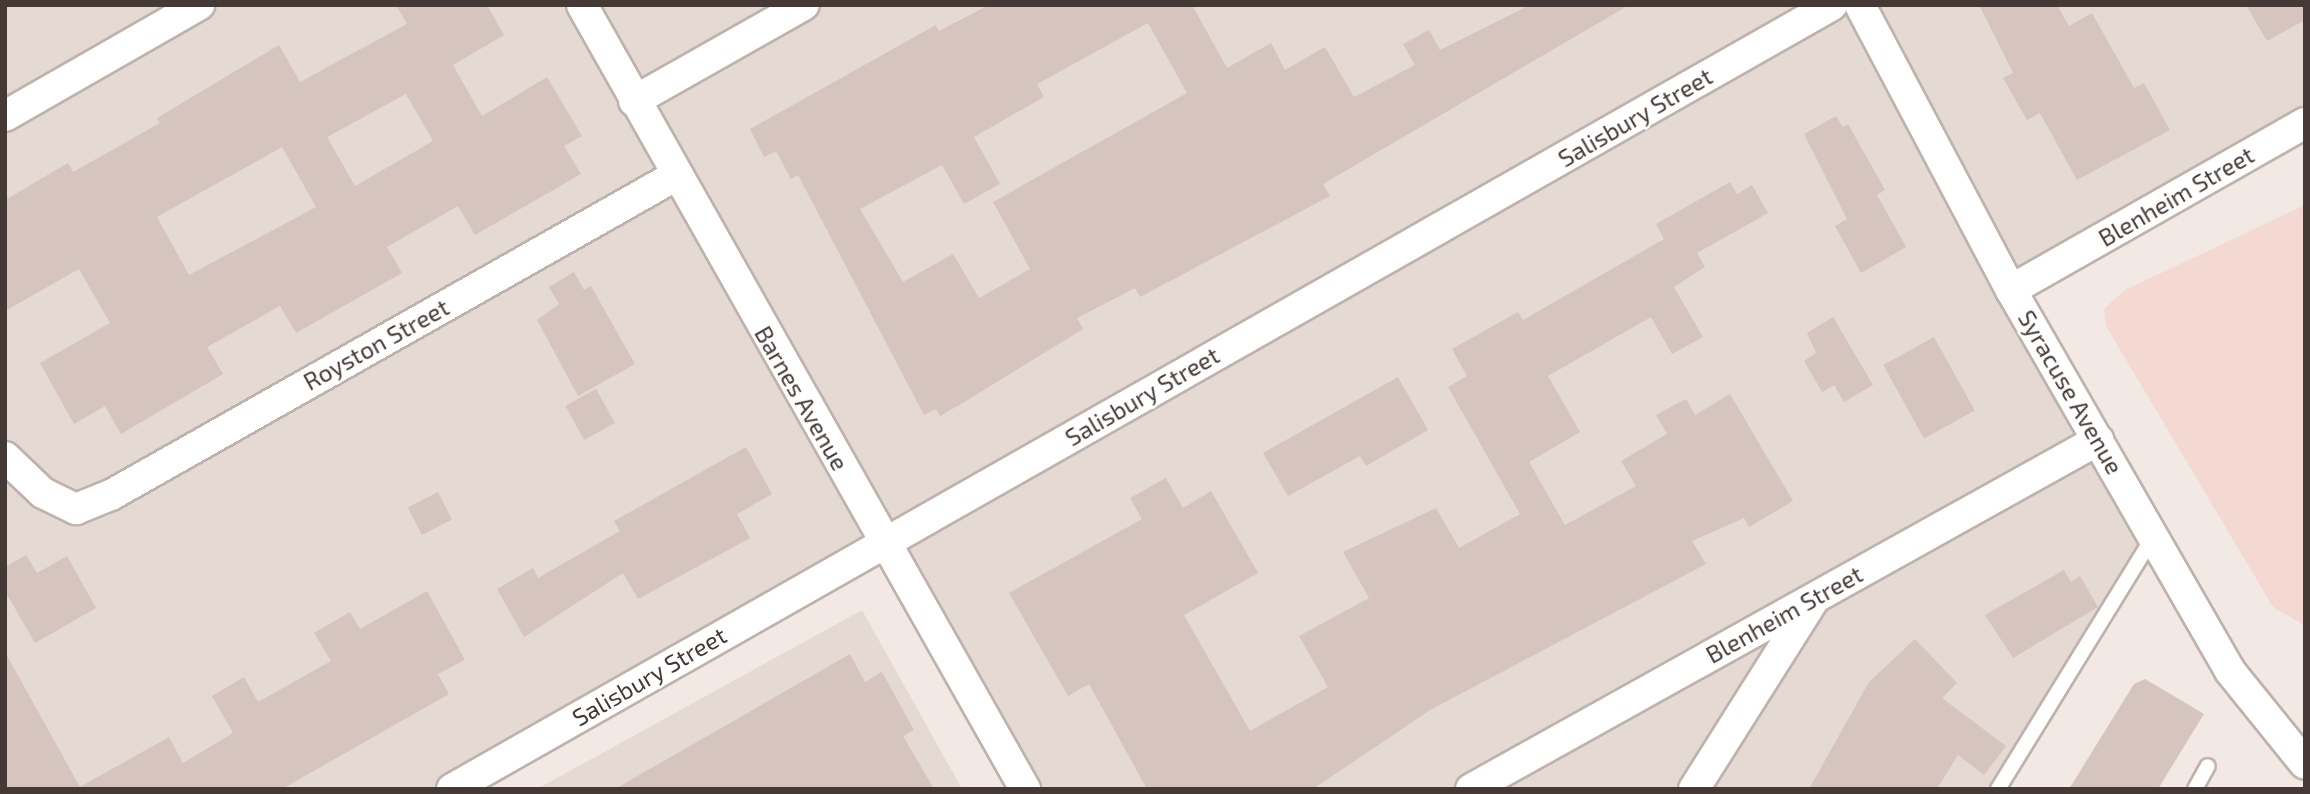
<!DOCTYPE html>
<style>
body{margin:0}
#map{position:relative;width:2310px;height:794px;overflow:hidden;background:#f2e9e5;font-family:"Exo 2",sans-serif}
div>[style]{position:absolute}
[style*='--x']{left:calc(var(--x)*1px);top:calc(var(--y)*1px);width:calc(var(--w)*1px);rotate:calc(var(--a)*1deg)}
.residential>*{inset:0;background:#e5d9d3}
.commercial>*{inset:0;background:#f3d9d1}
.building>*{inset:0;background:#d6c4be;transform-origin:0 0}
.roads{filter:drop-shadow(2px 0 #bfb2ab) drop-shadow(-2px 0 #bfb2ab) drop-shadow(0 2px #bfb2ab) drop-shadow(0 -2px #bfb2ab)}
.lane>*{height:14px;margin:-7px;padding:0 7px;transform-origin:7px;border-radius:7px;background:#fff}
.street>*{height:30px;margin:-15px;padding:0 15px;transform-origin:15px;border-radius:15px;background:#fff}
span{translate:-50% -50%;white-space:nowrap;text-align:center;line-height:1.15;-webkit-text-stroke:5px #fff;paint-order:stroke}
.street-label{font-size:24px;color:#443935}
.frame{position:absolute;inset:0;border:7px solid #443935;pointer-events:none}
</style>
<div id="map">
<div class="residential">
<i style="clip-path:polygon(5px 5px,2305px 5px,2305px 123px,2011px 290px,2155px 534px,1998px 789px,1025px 789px,885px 542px,452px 789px,5px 789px)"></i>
<i style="clip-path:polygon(862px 610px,962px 789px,537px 789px)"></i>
</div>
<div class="commercial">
<i style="clip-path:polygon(2305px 205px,2305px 623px,2302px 624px,2273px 607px,2106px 326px,2104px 309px,2125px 290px)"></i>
</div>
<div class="building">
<i style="clip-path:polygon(evenodd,396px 5px,487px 5px,504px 35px,453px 65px,482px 116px,547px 77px,582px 136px,564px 146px,581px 174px,475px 235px,458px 206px,387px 247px,402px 273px,296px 333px,280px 306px,207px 347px,223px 374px,121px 434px,105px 406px,74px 424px,40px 363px,110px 323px,79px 269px,5px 311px,5px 200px,68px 163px,73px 172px,160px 123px,157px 118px,279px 45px,300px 82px,407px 24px,396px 5px,406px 94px,433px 141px,355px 186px,327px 137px,406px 94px,396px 5px,282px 147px,316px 207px,189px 275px,157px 217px,282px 147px)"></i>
<i style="clip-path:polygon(evenodd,989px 5px,1192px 5px,1227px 68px,1271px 43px,1285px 70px,1325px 47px,1354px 97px,1415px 65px,1403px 44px,1429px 30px,1440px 50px,1530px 5px,1629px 5px,1323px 184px,1330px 196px,1140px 297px,1135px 288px,1077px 318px,1083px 329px,966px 401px,940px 416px,936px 409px,924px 415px,798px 175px,791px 179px,776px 151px,764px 157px,750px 129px,936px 25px,939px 31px,989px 5px,1148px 23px,1187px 93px,993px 202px,1030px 269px,979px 298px,953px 254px,903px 282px,860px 209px,942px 165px,964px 204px,1000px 184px,974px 137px,1044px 97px,1037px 84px,1148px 23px)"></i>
<i style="clip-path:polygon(1979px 5px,2057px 5px,2069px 26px,2092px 13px,2134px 88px,2144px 83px,2170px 130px,2077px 180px,2040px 113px,2027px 120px,2003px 78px,2013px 73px)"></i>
<i style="clip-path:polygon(2246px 5px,2305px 5px,2305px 20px,2267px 41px)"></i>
<i style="clip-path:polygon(1836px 116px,1843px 127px,1848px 124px,1885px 190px,1877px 195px,1906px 247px,1861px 273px,1835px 226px,1847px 219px,1804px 134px)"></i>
<i style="clip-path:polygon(1730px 182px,1737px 194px,1752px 185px,1768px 213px,1697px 253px,1705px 267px,1674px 287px,1703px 337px,1672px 354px,1651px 317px,1548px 376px,1580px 432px,1529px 462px,1565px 525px,1636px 486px,1621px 461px,1667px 434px,1656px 415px,1686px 399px,1695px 415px,1730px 394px,1793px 501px,1749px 527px,1744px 518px,1692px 541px,1706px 564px,1430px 710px,1313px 789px,1147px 789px,1089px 684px,1068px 696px,1009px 593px,1142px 519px,1130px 498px,1166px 478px,1183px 508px,1211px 491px,1258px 573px,1184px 615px,1250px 731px,1328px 687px,1299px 636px,1369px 598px,1343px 552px,1436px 508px,1459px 548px,1520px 514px,1448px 387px,1467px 376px,1452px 349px,1518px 312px,1523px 320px,1664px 239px,1656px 224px)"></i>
<i style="clip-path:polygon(574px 272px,584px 290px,591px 286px,635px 364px,578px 396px,537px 320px,559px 304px,549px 287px)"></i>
<i style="clip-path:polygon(1833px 317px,1873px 385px,1844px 402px,1834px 385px,1822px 392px,1804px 361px,1816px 353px,1807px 333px)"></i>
<i style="left:1934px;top:337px;width:84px;height:58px;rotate:61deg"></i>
<i style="clip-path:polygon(1398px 377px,1428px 430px,1366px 466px,1360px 456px,1288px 496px,1263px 453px)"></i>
<i style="left:596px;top:389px;width:39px;height:35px;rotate:61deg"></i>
<i style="clip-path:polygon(746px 447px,772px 494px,737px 514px,750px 538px,638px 599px,623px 573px,524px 637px,497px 589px,533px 568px,538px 578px,620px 531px,614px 521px)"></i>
<i style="left:438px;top:492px;width:31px;height:34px;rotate:63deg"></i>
<i style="clip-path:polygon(26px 555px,37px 573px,67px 556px,96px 608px,35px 643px,5px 591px,5px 567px)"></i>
<i style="clip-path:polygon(2064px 570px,2071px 582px,2080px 576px,2098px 607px,2013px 658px,1985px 615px)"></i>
<i style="clip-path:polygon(427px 591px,465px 660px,438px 674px,449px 694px,282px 789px,5px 789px,5px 652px,80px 787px,169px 737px,183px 763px,233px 733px,212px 696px,244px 677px,258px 702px,331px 661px,314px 633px,350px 612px,360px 629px)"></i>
<i style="clip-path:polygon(1915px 639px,1957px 683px,1942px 698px,2006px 746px,1984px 775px,1958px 755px,1937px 789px,1809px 789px,1869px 682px)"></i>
<i style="clip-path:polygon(850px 654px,865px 682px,882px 672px,914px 730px,903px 736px,934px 789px,615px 789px)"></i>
<i style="clip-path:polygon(2145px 679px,2204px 714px,2158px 789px,2069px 789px,2134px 684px)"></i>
</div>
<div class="roads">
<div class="lane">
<i style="--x:1998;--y:789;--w:298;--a:-58.4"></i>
<i style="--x:2195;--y:789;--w:26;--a:-61"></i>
</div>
<div class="street">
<i style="--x:582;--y:5;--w:901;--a:60.53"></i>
<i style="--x:1860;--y:5;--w:323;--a:62.1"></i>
<i style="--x:2011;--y:290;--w:439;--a:60.1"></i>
<i style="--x:2230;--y:671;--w:119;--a:51.1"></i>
<i style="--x:634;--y:101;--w:195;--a:-29.5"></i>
<i style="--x:5;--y:116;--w:224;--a:-29.8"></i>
<i style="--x:2011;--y:290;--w:338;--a:-29.6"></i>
<i style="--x:5;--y:457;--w:52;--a:43.5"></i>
<i style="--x:43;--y:493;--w:37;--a:26"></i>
<i style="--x:76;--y:509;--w:38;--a:-22"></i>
<i style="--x:111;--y:495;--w:648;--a:-29.49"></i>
<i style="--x:452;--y:789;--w:1587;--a:-29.6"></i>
<i style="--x:1471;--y:789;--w:718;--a:-29.1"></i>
<i style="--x:1694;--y:789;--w:225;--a:-57.7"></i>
</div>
</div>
<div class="street-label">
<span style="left:1635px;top:117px;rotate:-30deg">Salisbury Street</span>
<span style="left:2176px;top:196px;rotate:-30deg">Blenheim Street</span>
<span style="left:376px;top:344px;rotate:-29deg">Royston Street</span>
<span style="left:2071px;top:392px;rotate:60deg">Syracuse Avenue</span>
<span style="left:1142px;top:396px;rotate:-30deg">Salisbury Street</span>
<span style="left:802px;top:398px;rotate:60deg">Barnes Avenue</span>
<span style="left:1784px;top:614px;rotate:-29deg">Blenheim Street</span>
<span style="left:649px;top:676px;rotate:-30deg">Salisbury Street</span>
</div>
<div class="frame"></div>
</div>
